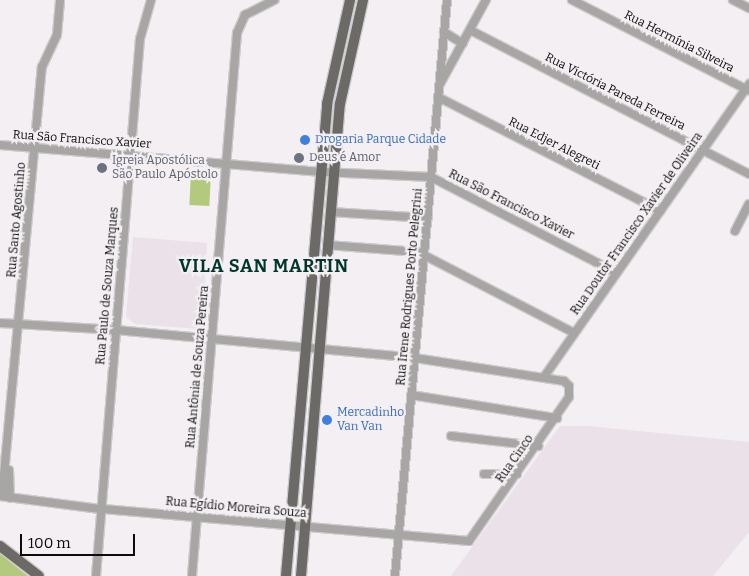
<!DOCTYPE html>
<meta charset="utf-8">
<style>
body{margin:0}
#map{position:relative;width:749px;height:576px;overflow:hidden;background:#f3eff2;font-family:Bitter,serif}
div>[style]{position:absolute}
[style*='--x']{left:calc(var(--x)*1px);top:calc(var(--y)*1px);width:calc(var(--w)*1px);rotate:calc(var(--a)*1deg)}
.built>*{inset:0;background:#eae1e9}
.green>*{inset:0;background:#b3ca7e;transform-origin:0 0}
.roads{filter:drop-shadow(1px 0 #cecbcd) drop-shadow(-1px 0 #cecbcd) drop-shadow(0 1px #cecbcd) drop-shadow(0 -1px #cecbcd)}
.minor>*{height:8px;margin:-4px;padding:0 4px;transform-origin:4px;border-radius:4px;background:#a7a6a4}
.major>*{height:10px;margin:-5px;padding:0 5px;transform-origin:5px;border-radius:5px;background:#6b6a66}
.dots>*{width:14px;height:14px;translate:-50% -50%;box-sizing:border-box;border:2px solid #f3eff2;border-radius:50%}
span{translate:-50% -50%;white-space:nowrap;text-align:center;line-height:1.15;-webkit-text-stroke:4.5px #f3eff2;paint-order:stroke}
.street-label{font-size:12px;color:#0c0b0c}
.shop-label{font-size:12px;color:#366cbe}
.left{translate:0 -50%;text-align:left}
.worship-label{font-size:12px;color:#5b616d}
.district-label{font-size:18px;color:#00372a;font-weight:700;letter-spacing:1px}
.scale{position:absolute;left:20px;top:534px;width:115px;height:22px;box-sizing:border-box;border:2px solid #0c0b0c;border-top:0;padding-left:6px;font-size:15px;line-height:18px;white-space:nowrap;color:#0c0b0c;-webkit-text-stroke:4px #f3eff2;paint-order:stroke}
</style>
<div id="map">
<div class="built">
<i style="clip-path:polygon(133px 237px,207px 243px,203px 325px,198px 329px,135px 324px,126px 317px)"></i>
<i style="clip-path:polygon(560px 426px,588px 426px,749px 442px,749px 532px,713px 576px,451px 576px)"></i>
</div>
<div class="green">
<i style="left:191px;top:173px;width:20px;height:32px;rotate:3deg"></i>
<i style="clip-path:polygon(0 552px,9px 561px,28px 576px,0 576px)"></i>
</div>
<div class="roads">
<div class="minor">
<i style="--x:572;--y:0;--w:198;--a:27.1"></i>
<i style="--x:733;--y:0;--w:18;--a:27"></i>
<i style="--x:470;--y:30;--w:314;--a:27.3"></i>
<i style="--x:444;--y:32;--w:22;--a:32"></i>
<i style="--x:440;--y:84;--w:96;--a:-61.3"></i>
<i style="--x:438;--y:97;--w:250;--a:27.1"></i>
<i style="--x:0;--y:145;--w:323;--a:4.8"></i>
<i style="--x:322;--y:172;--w:109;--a:2.6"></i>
<i style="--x:431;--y:177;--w:209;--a:27.3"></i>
<i style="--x:330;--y:212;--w:98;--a:3.5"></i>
<i style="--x:735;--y:231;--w:30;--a:-63"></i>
<i style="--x:327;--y:245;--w:91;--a:4.4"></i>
<i style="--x:418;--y:252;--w:176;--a:27.4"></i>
<i style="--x:0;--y:323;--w:116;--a:3.5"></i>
<i style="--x:116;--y:330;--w:300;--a:5.3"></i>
<i style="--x:415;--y:358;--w:151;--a:8.8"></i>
<i style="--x:564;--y:381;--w:7;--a:45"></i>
<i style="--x:569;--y:386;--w:11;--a:90"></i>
<i style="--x:569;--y:397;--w:175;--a:124.8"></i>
<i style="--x:469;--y:541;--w:370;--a:-175"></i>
<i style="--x:100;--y:509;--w:101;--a:-172.6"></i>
<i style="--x:544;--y:377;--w:358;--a:-55"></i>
<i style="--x:411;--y:395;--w:148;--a:9"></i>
<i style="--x:451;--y:436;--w:88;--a:6.6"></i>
<i style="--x:9;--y:470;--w:28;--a:88"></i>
<i style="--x:484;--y:474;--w:33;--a:0"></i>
<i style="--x:2;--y:496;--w:431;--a:-84.7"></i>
<i style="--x:42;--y:67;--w:35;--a:-65"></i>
<i style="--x:57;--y:35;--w:35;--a:-85"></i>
<i style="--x:96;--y:576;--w:539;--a:-85.32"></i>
<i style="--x:140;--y:39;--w:41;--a:-74.2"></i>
<i style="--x:192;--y:576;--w:545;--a:-85.26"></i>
<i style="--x:237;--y:33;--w:20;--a:-66"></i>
<i style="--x:245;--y:15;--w:33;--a:-27"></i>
<i style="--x:395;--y:576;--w:578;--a:-84.84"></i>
</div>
<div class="major">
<i style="--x:0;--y:546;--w:49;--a:37.6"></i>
<i style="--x:286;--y:576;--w:474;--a:-85"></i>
<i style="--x:327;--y:104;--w:107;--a:-77.5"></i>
<i style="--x:301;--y:576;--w:474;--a:-85.3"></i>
<i style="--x:340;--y:104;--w:107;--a:-77.5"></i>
</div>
</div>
<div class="dots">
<i style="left:305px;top:140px;background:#3f7fe0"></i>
<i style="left:299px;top:158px;background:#6b7280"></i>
<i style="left:102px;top:168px;background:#6b7280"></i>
<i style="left:327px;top:420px;background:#3f7fe0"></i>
</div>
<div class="street-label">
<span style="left:679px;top:42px;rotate:27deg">Rua Hermínia Silveira</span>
<span style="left:615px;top:92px;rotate:27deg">Rua Victória Pareda Ferreira</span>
<span style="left:82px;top:140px;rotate:4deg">Rua São Francisco Xavier</span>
<span style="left:554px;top:144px;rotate:27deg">Rua Edjer Alegreti</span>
<span style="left:511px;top:205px;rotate:27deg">Rua São Francisco Xavier</span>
<span style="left:17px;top:220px;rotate:-85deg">Rua Santo Agostinho</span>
<span style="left:637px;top:224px;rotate:-55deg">Rua Doutor Francisco Xavier de Oliveira</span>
<span style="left:108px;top:286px;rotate:-85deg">Rua Paulo de Souza Marques</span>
<span style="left:410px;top:287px;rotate:-85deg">Rua Irene Rodrigues Porto Pelegrini</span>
<span style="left:198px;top:367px;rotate:-85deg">Rua Antônia de Souza Pereira</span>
<span style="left:515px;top:459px;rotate:-55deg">Rua Cinco</span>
<span style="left:236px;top:508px;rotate:5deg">Rua Egídio Moreira Souza</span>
</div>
<div class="shop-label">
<span class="left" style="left:315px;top:140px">Drogaria Parque Cidade</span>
<span class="left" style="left:337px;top:420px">Mercadinho<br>Van Van</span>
</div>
<div class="worship-label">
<span class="left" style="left:309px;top:158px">Deus é Amor</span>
<span class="left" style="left:112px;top:168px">Igreja Apostólica<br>São Paulo Apóstolo</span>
</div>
<div class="district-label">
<span style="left:264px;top:266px">VILA SAN MARTIN</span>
</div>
<div class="scale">100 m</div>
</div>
